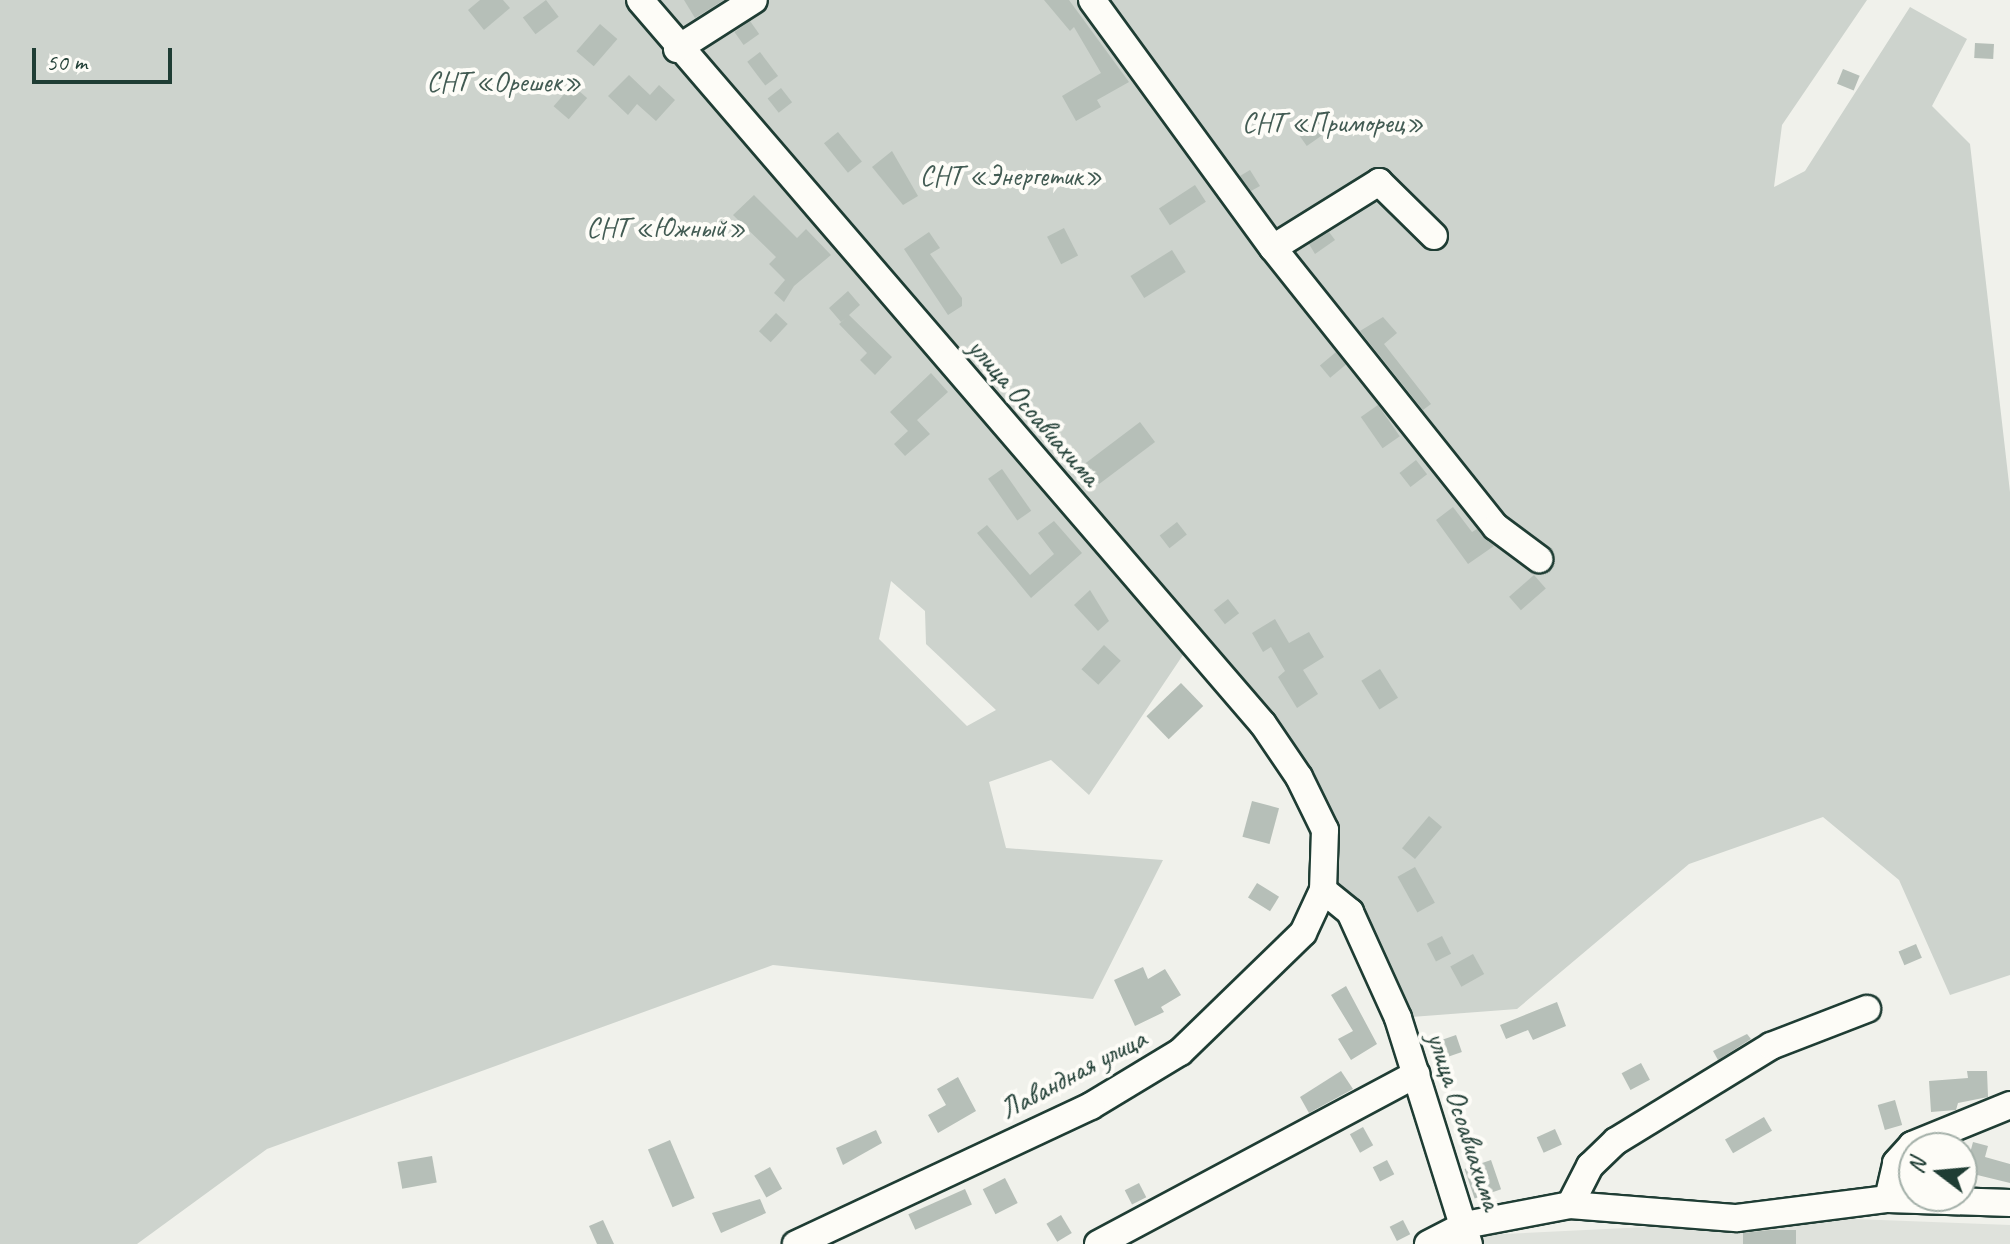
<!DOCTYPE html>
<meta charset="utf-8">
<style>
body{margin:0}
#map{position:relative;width:2010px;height:1244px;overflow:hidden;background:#f0f1eb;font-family:Caveat,sans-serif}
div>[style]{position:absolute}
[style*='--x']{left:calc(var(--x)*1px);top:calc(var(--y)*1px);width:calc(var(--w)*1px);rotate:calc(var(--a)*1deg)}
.built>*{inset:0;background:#dfe2dc}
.green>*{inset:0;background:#cdd3cd}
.building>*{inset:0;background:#b6bfb8;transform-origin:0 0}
.roads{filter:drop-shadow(2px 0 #1f3d34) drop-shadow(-2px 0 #1f3d34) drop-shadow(0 2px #1f3d34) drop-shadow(0 -2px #1f3d34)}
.minor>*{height:26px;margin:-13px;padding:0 13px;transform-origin:13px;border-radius:13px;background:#fdfcf7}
span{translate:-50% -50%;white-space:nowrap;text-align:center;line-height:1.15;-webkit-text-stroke:8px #fdfcf7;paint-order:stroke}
.park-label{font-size:28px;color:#425b53}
.street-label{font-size:28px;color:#1f3d34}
.north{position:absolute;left:1898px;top:1132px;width:80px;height:80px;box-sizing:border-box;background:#fdfcf7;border:2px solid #a4b0a9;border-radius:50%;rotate:286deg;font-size:22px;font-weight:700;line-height:32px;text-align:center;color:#1f3d34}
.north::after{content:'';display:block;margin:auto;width:28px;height:36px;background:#1f3d34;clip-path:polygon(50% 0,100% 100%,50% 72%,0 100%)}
.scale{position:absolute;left:32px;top:48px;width:140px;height:36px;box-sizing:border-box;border:4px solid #1f3d34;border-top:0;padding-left:10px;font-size:24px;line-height:28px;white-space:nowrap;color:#1f3d34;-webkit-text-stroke:6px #fdfcf7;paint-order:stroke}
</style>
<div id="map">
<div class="built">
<i style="clip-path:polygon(1829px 1218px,2010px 1225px,2010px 1244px,1484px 1244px,1483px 1235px)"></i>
</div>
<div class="green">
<i style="clip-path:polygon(evenodd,0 0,1867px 0,1782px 125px,1774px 187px,1805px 171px,1910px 7px,1967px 39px,1932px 106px,1970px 144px,2010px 492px,2010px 975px,1950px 995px,1899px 880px,1823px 817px,1689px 864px,1517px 1009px,1398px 1018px,1323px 890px,1325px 830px,1191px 643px,1089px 795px,1051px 760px,989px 782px,1006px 848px,1163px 860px,1093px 999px,773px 965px,267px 1149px,137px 1244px,0 1244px,0 0,891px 581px,925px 611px,926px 644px,996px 710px,967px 726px,879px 639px,891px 581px)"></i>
</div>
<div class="building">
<i style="clip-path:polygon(480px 0,503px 0,510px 8px,484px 30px,468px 10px)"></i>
<i style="left:546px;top:0;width:21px;height:29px;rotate:53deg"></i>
<i style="clip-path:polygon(684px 0,724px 0,695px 18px)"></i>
<i style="clip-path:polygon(1044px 0,1069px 0,1129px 82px,1097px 100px,1101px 107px,1076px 121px,1062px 96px,1101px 73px,1074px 27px,1070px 31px)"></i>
<i style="left:750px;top:21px;width:16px;height:19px;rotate:55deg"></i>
<i style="left:600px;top:24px;width:23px;height:36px;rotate:41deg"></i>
<i style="left:1975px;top:43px;width:19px;height:15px;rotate:3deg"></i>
<i style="left:760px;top:52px;width:30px;height:16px;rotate:53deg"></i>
<i style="left:1843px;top:69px;width:18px;height:16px;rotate:22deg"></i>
<i style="clip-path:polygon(629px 75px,650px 95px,659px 85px,675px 100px,656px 121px,637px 104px,628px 115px,608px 96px)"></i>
<i style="left:572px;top:85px;width:20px;height:28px;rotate:41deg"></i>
<i style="left:781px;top:88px;width:18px;height:17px;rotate:52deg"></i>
<i style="left:1318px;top:115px;width:19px;height:27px;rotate:55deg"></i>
<i style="left:838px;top:132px;width:38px;height:18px;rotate:51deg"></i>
<i style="clip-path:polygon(892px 151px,918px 196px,903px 205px,872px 167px)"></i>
<i style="clip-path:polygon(1250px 170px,1260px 186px,1251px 191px,1240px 176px)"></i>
<i style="left:1195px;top:185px;width:20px;height:43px;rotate:57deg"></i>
<i style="clip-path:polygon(754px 195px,797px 238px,806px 229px,831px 255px,794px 286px,784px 302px,774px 293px,785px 280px,769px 264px,776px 257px,733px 215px)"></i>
<i style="left:1064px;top:228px;width:31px;height:19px;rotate:63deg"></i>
<i style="clip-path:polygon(929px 232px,940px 248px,930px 254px,962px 298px,962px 306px,948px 315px,904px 249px)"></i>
<i style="clip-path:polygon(1329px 232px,1335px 240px,1315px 254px,1309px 244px)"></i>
<i style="left:1172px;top:250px;width:26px;height:49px;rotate:58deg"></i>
<i style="clip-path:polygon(848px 291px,860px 305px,849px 315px,892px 357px,875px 375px,860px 360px,867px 353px,839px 324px,846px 318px,841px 322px,829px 308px)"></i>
<i style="left:776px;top:313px;width:16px;height:25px;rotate:43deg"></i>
<i style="clip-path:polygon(1383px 317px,1397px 333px,1384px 344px,1431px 404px,1423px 410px,1360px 331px)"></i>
<i style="left:1336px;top:352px;width:16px;height:21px;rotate:50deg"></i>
<i style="clip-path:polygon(931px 373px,948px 392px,917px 420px,930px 434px,905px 456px,894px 444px,908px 431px,890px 412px)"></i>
<i style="left:1378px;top:405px;width:38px;height:21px;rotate:55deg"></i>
<i style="left:1140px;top:422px;width:25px;height:70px;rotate:53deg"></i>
<i style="left:1416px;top:460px;width:18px;height:21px;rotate:52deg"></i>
<i style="left:1002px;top:469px;width:51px;height:17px;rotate:55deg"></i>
<i style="clip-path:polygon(1453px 507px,1472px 532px,1477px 529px,1494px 546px,1468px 564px,1436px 520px)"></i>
<i style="clip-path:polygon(1054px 521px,1082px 553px,1031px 598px,977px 533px,987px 525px,1030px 575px,1054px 554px,1038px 533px)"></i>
<i style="left:1177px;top:522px;width:16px;height:22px;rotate:52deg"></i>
<i style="left:1534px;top:575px;width:18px;height:33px;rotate:49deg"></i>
<i style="clip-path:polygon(1090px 590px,1109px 621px,1098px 631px,1074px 605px)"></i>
<i style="left:1228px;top:599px;width:18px;height:18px;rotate:52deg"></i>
<i style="clip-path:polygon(1275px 619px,1289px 643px,1309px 632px,1324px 657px,1303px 670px,1318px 694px,1297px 708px,1278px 677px,1285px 671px,1271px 647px,1263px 652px,1252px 633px)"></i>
<i style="left:1104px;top:645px;width:23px;height:33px;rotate:43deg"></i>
<i style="left:1380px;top:669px;width:34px;height:22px;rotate:58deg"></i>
<i style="left:1181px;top:683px;width:32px;height:48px;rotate:46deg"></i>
<i style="left:1252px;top:801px;width:28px;height:37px;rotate:15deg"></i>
<i style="left:1429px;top:816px;width:17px;height:42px;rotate:40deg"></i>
<i style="left:1415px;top:867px;width:41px;height:20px;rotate:61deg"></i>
<i style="left:1257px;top:883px;width:26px;height:17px;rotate:32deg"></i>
<i style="left:1442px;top:936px;width:20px;height:17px;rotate:63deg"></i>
<i style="left:1916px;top:944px;width:15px;height:19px;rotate:67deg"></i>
<i style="left:1473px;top:954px;width:23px;height:26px;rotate:61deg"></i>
<i style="clip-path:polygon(1143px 967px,1148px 979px,1165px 969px,1181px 995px,1161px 1007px,1164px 1012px,1135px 1026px,1114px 980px)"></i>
<i style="clip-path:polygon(1346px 986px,1377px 1044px,1351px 1060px,1338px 1039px,1353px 1031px,1331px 995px)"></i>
<i style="clip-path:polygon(1557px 1002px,1566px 1026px,1533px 1040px,1528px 1030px,1506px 1039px,1500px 1025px)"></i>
<i style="clip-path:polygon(1747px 1034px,1751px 1039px,1718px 1060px,1713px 1051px)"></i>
<i style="left:1456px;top:1035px;width:18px;height:29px;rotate:71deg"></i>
<i style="left:1641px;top:1063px;width:19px;height:22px;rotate:62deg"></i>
<i style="clip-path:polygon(1341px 1071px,1353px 1089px,1309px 1113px,1300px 1097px)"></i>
<i style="clip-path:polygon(1967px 1071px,1987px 1071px,1988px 1097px,1958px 1103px,1956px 1110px,1931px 1112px,1929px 1081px,1968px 1078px)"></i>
<i style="clip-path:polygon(958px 1077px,976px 1111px,938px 1133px,928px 1115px,946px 1105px,937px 1089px)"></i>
<i style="left:1895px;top:1100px;width:26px;height:18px;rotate:74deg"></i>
<i style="left:1764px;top:1117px;width:16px;height:45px;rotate:60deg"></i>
<i style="left:1363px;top:1127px;width:21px;height:15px;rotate:61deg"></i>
<i style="left:1555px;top:1129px;width:17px;height:20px;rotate:66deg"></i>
<i style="clip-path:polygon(876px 1130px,882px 1143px,843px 1165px,836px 1148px)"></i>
<i style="left:670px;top:1140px;width:63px;height:24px;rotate:67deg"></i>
<i style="clip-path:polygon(1973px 1142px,1988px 1146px,1985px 1157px,2010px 1164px,2010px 1183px,1965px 1172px)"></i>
<i style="left:432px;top:1156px;width:27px;height:35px;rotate:80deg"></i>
<i style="left:1387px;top:1160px;width:16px;height:16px;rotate:63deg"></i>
<i style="left:1491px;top:1160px;width:31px;height:28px;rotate:71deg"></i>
<i style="left:770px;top:1167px;width:25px;height:18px;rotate:61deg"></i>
<i style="left:1005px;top:1178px;width:28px;height:25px;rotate:63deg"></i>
<i style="left:1139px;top:1183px;width:16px;height:16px;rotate:63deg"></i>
<i style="left:965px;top:1189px;width:17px;height:62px;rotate:66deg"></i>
<i style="clip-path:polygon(760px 1199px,766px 1213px,721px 1233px,712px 1213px)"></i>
<i style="left:1061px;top:1215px;width:21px;height:17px;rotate:59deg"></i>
<i style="clip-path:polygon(603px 1220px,614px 1244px,597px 1244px,589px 1226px)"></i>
<i style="left:1403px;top:1220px;width:16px;height:15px;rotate:63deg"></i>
<i style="clip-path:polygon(1770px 1230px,1796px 1230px,1796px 1244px,1743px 1244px,1743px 1233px)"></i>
</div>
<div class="roads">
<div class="minor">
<i style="--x:640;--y:0;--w:955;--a:49.29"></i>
<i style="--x:1263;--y:724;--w:64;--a:55.8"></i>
<i style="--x:1299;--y:777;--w:59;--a:63.9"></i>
<i style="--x:1325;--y:830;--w:60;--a:91.9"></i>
<i style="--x:1323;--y:890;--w:47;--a:114.9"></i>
<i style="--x:1303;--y:933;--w:171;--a:135.9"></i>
<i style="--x:1180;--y:1052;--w:104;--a:148.8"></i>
<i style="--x:1091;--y:1106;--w:326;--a:154.9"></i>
<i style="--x:1092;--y:0;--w:307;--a:53.9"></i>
<i style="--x:1273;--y:248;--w:357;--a:51.4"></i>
<i style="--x:1496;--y:527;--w:54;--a:36.7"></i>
<i style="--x:677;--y:49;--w:91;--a:-32.5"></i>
<i style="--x:1273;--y:248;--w:125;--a:-31.9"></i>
<i style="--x:1379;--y:182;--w:77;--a:44.5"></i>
<i style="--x:1323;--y:890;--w:35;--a:39"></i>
<i style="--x:1350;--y:912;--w:116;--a:65.6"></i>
<i style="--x:1398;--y:1018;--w:237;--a:72.6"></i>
<i style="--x:1888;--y:1199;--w:37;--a:-77"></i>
<i style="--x:1896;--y:1163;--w:24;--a:-48"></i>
<i style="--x:1912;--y:1145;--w:106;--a:-22.2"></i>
<i style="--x:1570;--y:1205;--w:44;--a:-62.9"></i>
<i style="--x:1590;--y:1166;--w:36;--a:-44"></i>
<i style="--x:1616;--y:1141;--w:182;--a:-31.5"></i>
<i style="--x:1771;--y:1046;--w:103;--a:-21.1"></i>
<i style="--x:1098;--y:1244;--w:361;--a:-28.1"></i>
<i style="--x:1428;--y:1244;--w:42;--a:-27.2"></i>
<i style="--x:1465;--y:1225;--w:107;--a:-10.8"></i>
<i style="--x:1570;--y:1205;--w:168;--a:4.5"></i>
<i style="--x:1737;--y:1218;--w:152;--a:-7.2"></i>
<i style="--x:1888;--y:1199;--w:122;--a:1.9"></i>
</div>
</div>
<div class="park-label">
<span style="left:504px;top:82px">СНТ «Орешек»</span>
<span style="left:1333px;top:123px">СНТ «Приморец»</span>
<span style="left:1011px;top:176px">СНТ «Энергетик»</span>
<span style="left:666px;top:228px">СНТ «Южный»</span>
</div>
<div class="street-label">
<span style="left:1034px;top:412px;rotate:49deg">улица Осоавиахима</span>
<span style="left:1073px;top:1074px;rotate:-28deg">Лавандная улица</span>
<span style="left:1464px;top:1121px;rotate:72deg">улица Осоавиахима</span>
</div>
<div class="north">N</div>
<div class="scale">50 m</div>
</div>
